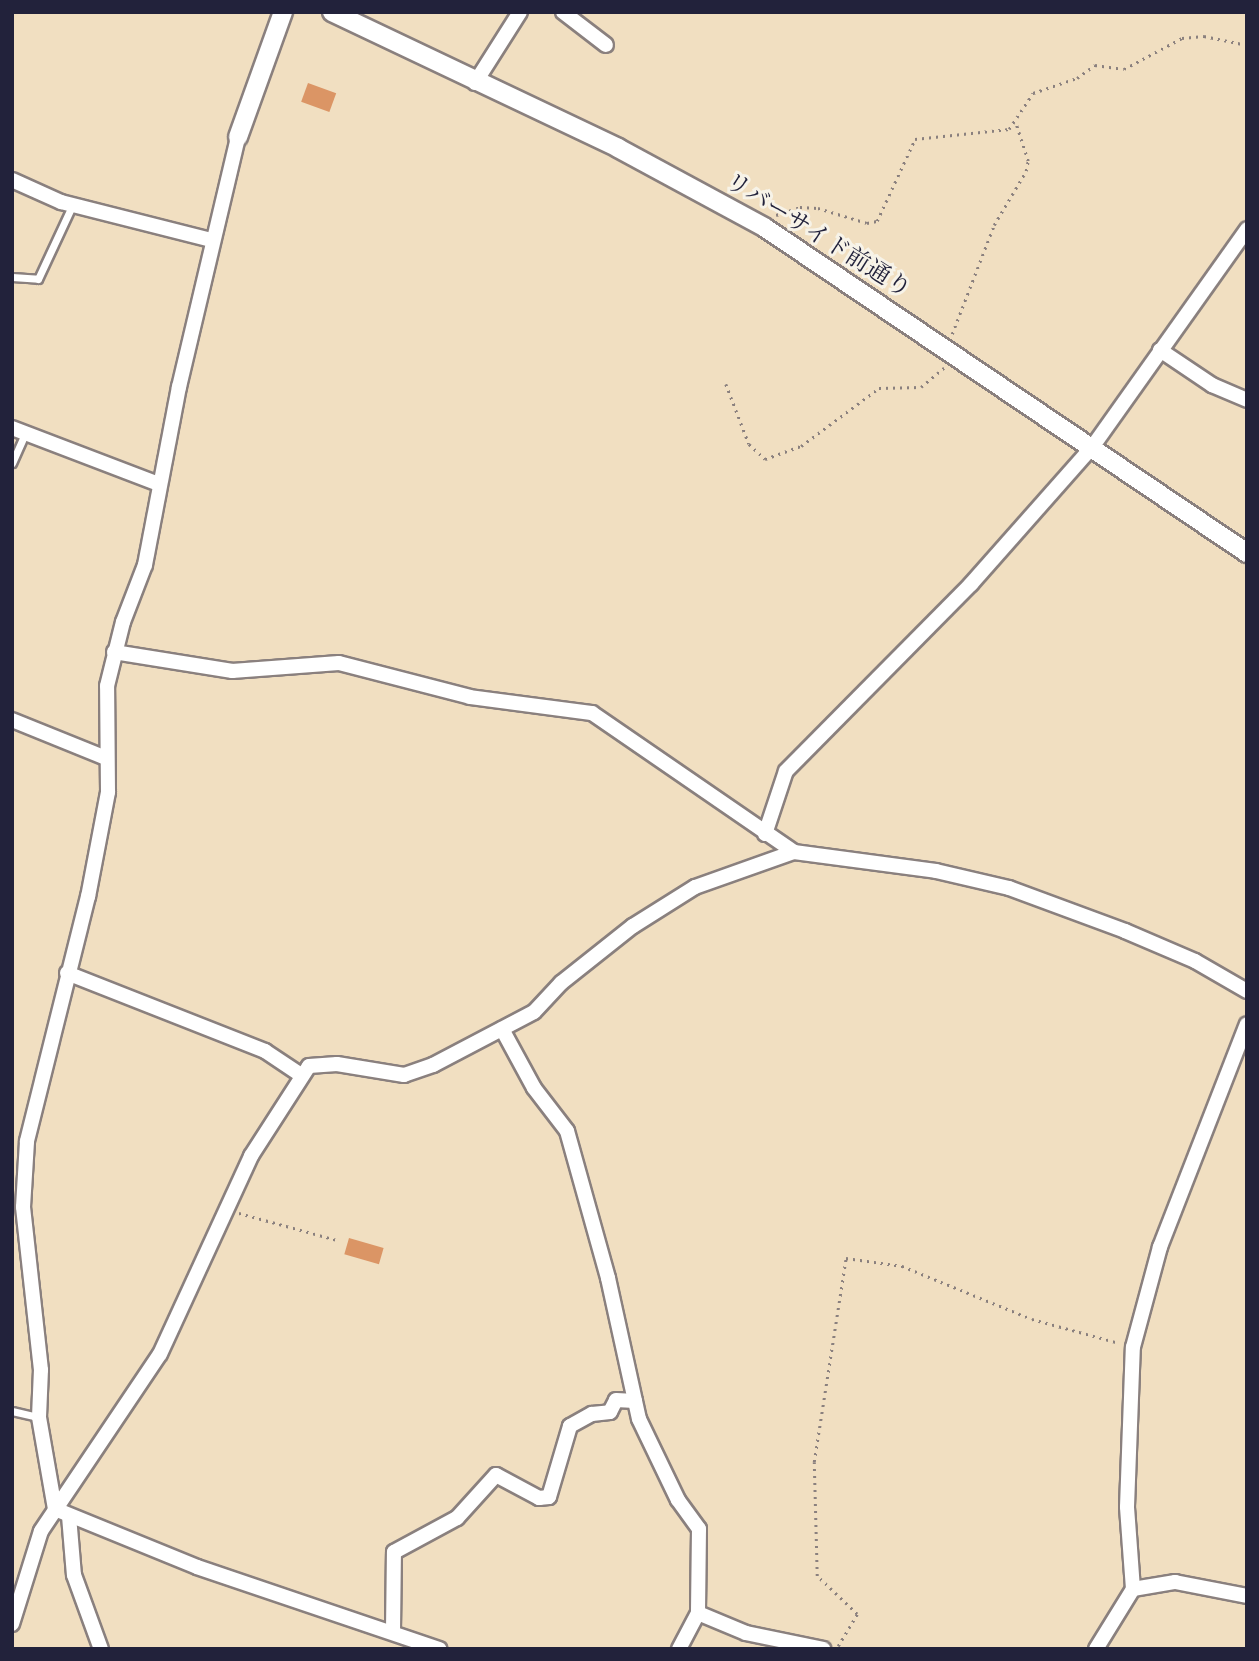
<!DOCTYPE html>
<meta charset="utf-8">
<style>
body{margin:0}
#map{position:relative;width:1259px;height:1661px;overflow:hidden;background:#f1dfc1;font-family:"Old Standard TT","Noto Serif JP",serif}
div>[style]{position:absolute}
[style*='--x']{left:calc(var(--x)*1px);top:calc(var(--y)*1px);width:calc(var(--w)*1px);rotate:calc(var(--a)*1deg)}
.building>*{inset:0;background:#db9565;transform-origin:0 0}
.path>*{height:2.5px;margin-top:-1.25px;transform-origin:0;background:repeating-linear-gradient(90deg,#8a807e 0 2px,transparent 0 7px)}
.roads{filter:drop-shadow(2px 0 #8a807e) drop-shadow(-2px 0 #8a807e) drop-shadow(0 2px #8a807e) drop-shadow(0 -2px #8a807e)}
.service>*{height:7px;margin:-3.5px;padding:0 3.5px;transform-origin:3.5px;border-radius:3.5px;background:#fff}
.minor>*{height:14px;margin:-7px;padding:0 7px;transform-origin:7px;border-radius:7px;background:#fff}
.tertiary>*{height:18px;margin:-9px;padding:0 9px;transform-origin:9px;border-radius:9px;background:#fff}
span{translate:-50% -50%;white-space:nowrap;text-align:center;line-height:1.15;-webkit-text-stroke:6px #f7f3e8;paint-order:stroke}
.street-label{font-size:24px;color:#22223b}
.frame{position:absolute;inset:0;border:14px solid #22223b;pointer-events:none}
</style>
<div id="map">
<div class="building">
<i style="left:308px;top:83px;width:30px;height:20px;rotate:20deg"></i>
<i style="left:349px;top:1238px;width:36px;height:17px;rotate:16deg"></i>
</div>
<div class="path">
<i style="--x:776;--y:215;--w:25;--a:-18"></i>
<i style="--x:800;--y:207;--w:18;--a:3"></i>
<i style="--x:818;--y:208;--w:51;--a:17"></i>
<i style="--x:867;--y:223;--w:10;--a:-11"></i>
<i style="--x:877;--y:221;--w:90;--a:-65.1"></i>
<i style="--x:915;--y:139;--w:95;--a:-6.1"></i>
<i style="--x:1009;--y:129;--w:43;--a:-56.3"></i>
<i style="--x:1033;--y:93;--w:46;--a:-18.8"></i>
<i style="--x:1077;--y:78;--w:22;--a:-36"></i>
<i style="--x:1095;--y:65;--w:29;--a:8"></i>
<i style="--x:1124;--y:69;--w:66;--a:-28.1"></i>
<i style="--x:1182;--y:38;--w:22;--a:-5"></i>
<i style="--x:1204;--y:36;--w:44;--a:11.8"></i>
<i style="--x:952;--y:334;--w:117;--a:-68.9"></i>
<i style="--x:994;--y:225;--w:63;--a:-59.3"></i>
<i style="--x:1026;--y:171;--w:10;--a:-79"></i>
<i style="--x:1028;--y:161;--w:38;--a:-108"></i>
<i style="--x:726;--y:384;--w:64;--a:69"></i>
<i style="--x:749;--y:444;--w:22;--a:43"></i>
<i style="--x:765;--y:459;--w:38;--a:-20"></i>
<i style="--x:801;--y:446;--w:97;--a:-36.6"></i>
<i style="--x:879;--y:388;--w:42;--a:-1.4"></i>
<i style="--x:921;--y:387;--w:30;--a:-40"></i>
<i style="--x:239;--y:1213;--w:102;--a:15.4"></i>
<i style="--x:838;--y:1646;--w:37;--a:-59"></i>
<i style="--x:857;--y:1614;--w:55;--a:-136.5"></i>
<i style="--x:817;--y:1576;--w:114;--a:-91.5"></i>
<i style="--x:814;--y:1462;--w:206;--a:-81.1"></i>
<i style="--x:846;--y:1258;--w:57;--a:8.1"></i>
<i style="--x:902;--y:1266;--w:140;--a:22.2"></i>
<i style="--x:1032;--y:1319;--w:90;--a:15.4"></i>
</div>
<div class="roads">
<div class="service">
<i style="--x:12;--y:277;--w:26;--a:4"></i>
<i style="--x:38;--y:279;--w:81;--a:-65"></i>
<i style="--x:12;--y:463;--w:32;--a:-66"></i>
<i style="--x:12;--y:1411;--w:27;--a:13"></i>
</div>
<div class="minor">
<i style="--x:563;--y:12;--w:54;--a:37.5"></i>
<i style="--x:475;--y:83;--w:84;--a:-57.6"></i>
<i style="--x:12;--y:180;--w:54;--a:24.2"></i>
<i style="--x:61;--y:202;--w:155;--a:14.2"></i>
<i style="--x:1160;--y:350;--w:63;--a:33.9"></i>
<i style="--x:1212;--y:385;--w:38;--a:23"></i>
<i style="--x:12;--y:428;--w:157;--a:20.9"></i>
<i style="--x:114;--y:652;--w:120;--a:9.1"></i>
<i style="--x:232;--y:671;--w:107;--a:-4.3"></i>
<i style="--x:339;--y:663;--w:135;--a:14.5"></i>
<i style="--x:470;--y:697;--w:123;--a:7.5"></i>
<i style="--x:592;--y:713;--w:245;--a:34.5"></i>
<i style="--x:12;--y:720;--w:101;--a:22"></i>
<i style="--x:765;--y:834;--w:66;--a:-71.6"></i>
<i style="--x:786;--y:771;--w:263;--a:-45.3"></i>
<i style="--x:971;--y:584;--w:184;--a:-48.5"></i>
<i style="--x:1093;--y:446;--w:266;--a:-54.6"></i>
<i style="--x:67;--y:973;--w:213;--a:21.5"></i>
<i style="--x:265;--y:1051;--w:43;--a:33.7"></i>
<i style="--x:502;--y:1029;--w:67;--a:61.5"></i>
<i style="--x:534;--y:1088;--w:54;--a:52.5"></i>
<i style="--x:567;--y:1131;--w:153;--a:74.4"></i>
<i style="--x:608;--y:1278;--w:144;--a:77.6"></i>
<i style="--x:639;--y:1419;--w:90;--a:64.3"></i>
<i style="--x:678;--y:1500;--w:36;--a:54"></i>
<i style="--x:699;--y:1529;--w:84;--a:90.7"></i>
<i style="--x:698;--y:1613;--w:41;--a:117.8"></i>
<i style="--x:55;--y:1509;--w:93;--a:-99.9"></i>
<i style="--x:39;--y:1417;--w:47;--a:-87.6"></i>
<i style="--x:41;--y:1370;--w:164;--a:-96.3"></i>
<i style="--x:23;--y:1207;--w:66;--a:-86.5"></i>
<i style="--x:27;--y:1141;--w:252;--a:-76"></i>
<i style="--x:88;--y:897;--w:107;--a:-79.2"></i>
<i style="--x:108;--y:792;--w:106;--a:-90.5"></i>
<i style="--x:107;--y:686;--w:66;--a:-76"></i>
<i style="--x:123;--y:622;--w:61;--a:-68.9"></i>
<i style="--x:145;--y:565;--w:181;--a:-79.2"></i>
<i style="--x:179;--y:387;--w:257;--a:-76.7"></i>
<i style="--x:55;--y:1509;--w:153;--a:22.2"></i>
<i style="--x:197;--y:1567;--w:256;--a:18.7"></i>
<i style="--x:69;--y:1516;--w:59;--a:85.2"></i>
<i style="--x:74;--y:1575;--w:79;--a:70"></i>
<i style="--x:1133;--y:1589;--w:43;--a:-9.5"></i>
<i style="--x:1175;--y:1582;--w:73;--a:11"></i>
<i style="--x:698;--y:1613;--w:52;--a:22.6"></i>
<i style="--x:746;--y:1633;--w:79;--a:11.7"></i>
<i style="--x:12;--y:1624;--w:97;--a:-72.7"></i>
<i style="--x:41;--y:1531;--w:213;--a:-56.1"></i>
<i style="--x:160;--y:1354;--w:218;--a:-65.3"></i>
<i style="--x:251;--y:1156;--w:107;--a:-57.2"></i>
<i style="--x:309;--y:1066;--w:28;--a:-4"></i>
<i style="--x:337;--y:1064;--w:68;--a:9.3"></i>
<i style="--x:404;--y:1075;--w:31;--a:-19"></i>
<i style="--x:433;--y:1065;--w:114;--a:-27.7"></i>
<i style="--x:534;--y:1012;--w:40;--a:-47"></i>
<i style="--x:561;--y:983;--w:92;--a:-38.4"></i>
<i style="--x:633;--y:926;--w:73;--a:-32.2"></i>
<i style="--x:695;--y:887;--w:105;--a:-19.5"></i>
<i style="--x:794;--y:852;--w:143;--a:7.6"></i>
<i style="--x:936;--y:871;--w:75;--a:13.1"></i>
<i style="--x:1009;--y:888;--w:124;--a:20.3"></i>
<i style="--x:1125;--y:931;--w:76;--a:23.2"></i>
<i style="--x:1195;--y:961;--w:60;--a:30"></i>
<i style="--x:393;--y:1630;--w:78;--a:-89.3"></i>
<i style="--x:394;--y:1552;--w:72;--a:-28.4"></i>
<i style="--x:457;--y:1518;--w:58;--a:-47.8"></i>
<i style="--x:496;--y:1475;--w:49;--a:28.1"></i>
<i style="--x:539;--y:1498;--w:10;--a:-6"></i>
<i style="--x:549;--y:1497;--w:74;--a:-73.5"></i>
<i style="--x:570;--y:1426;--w:25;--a:-29"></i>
<i style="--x:592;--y:1414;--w:18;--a:-6"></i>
<i style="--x:610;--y:1412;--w:13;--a:-63"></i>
<i style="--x:616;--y:1400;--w:19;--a:3"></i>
<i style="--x:1096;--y:1649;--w:70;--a:-58.3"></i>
<i style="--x:1133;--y:1589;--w:82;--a:-94.2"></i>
<i style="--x:1127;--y:1507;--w:160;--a:-87.9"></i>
<i style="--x:1133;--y:1347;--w:104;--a:-74.9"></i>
<i style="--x:1160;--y:1247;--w:239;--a:-68.7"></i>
</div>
<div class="tertiary">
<i style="--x:332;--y:12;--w:317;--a:25.4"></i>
<i style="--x:618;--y:148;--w:166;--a:28.4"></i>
<i style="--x:764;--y:227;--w:583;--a:34.02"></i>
<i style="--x:238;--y:137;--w:133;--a:-70.2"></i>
</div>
</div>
<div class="street-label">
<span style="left:817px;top:237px;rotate:32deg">リバーサイド前通り</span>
</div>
<div class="frame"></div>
</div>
